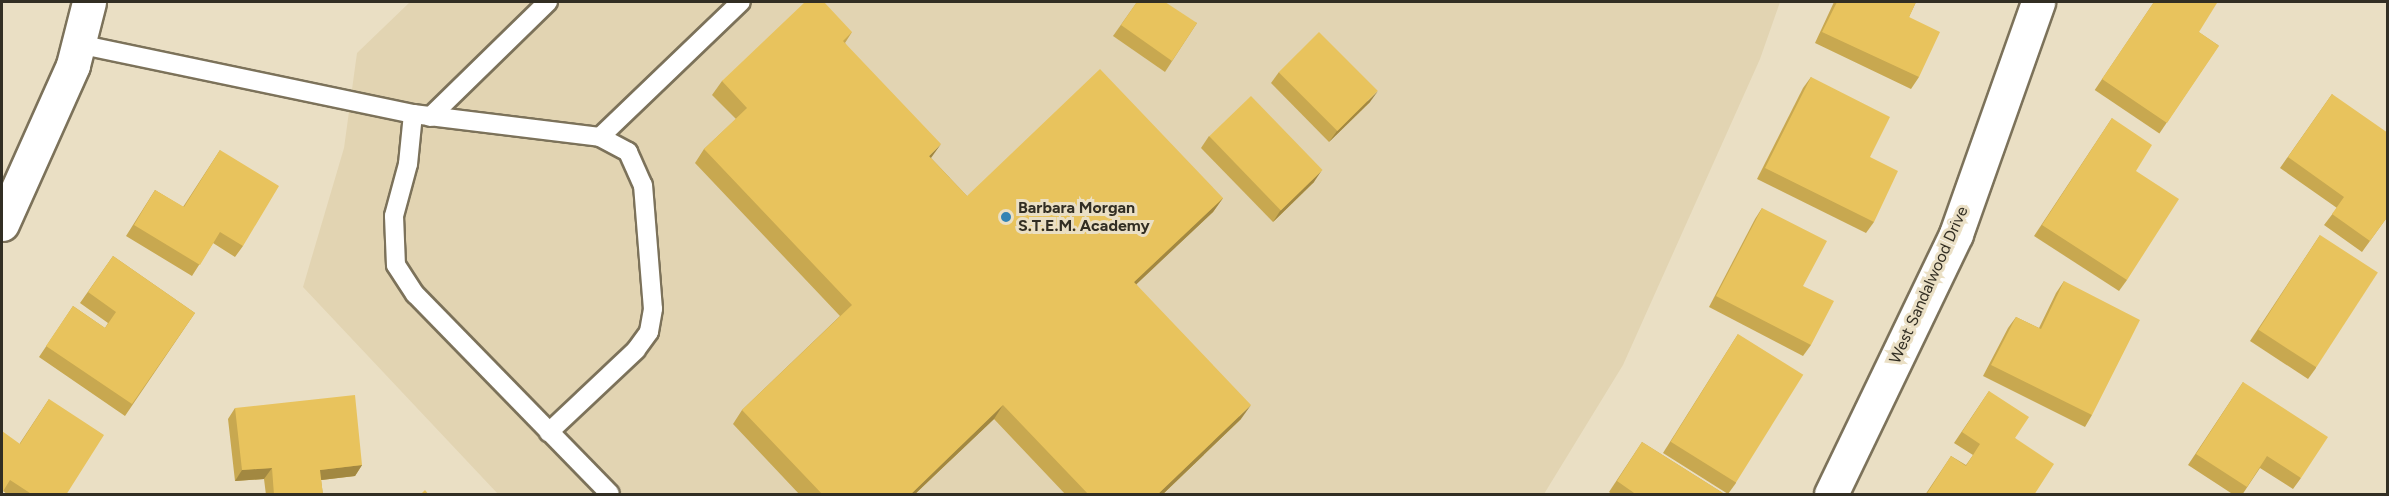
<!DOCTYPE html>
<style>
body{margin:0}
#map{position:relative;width:2389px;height:496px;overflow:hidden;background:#eadfc4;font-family:Figtree,sans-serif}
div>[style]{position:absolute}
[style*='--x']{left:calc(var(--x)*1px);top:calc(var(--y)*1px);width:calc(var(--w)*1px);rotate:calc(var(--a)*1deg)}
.built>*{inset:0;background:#e2d4b2}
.roads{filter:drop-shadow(2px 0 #7c725a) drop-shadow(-2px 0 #7c725a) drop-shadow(0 2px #7c725a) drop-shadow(0 -2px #7c725a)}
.service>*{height:18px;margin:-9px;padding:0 9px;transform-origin:9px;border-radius:9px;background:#fff}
.minor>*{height:33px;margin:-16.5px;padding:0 16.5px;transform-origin:16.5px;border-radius:16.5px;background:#fff}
.tertiary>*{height:33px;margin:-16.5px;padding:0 16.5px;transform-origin:16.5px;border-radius:16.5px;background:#fff}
.wall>*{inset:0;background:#c8a850;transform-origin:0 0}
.shaded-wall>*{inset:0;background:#a28841}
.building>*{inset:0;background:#e8c35d;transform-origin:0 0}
.dots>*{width:16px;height:16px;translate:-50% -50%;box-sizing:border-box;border:3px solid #eadfc4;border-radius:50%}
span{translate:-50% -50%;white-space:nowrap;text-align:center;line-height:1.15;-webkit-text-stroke:6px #eadfc4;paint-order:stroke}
.poi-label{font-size:16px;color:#322e23;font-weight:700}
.left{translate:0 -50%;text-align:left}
.street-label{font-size:16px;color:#322e23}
.frame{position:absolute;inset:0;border:3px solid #322e23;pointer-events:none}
</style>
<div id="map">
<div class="built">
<i style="clip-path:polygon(410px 2px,1780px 2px,1760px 59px,1623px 365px,1544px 494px,498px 494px,303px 287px,344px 148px,357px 53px)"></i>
</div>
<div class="roads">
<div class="service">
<i style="--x:78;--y:44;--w:342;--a:11.8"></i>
<i style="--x:413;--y:114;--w:50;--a:95.7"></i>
<i style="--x:408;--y:164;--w:54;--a:105.1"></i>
<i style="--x:394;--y:216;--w:49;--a:87.7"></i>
<i style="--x:396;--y:265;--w:35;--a:57"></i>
<i style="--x:415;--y:294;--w:279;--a:45.7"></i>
<i style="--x:413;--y:114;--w:188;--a:7"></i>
<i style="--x:600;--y:137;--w:32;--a:28"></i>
<i style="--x:628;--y:152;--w:36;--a:66"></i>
<i style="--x:643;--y:185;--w:124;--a:85.4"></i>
<i style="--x:653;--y:309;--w:23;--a:100"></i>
<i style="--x:649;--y:332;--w:22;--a:126"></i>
<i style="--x:636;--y:350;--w:120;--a:136.7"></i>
<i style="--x:430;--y:117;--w:165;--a:-44.3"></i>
<i style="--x:600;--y:137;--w:195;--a:-43.8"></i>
</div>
<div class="minor">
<i style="--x:1831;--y:494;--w:288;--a:-64.3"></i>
<i style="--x:1956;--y:234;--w:246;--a:-70.5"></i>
</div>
<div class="tertiary">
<i style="--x:2;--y:224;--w:174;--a:-65.9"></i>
<i style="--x:73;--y:65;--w:65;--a:-75.7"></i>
</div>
</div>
<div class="wall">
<i style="clip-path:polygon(1137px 2px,1197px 23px,1165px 72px,1113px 36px)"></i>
<i style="clip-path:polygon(1834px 2px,1916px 2px,1909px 17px,1919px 77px,1911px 89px,1815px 43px)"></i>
<i style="left:2154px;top:2px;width:78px;height:106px;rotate:34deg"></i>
<i style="clip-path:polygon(852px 32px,845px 43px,931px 158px,967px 196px,1223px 198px,1213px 212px,1136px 284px,1241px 419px,1162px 495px,1066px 495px,994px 419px,914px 495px,800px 495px,733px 424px,742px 410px,840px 316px,695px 163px,704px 149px,736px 119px,712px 95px,722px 81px)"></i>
<i style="clip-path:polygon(1279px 72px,1370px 102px,1329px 142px,1271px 83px)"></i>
<i style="clip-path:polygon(1811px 77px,1870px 157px,1874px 222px,1866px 233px,1757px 179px,1803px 88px)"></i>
<i style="clip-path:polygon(2332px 94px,2386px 168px,2388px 216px,2362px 252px,2324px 225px,2337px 208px,2280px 168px)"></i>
<i style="clip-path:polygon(2112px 118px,2136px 171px,2127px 280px,2119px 291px,2034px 236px)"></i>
<i style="clip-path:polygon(1209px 136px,1314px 182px,1273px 222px,1201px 148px)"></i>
<i style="clip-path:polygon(220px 150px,243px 246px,235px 257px,213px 243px,192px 276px,126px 236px,155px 190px,183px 207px)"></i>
<i style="clip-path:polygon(1762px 208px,1803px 286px,1811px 345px,1803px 356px,1709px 307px,1755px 219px)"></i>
<i style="clip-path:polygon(2320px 235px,2316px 368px,2308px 379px,2250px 341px)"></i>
<i style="clip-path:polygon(113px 256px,195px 313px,125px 416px,39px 357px,73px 306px,105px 328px,108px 323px,80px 303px)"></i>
<i style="clip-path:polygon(2064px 281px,2092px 415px,2085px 427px,1983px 376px,2008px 328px,2016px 317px,2039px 328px,2056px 293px)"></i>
<i style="clip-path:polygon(1738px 334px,1736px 483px,1728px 494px,1663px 453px)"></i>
<i style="clip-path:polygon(2243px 382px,2301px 478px,2293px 489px,2260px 468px,2242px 495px,2234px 495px,2188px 465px)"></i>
<i style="clip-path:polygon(1989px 391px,2015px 438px,2034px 495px,1925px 495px,1951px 456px,1966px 465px,1973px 455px,1954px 443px)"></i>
<i style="clip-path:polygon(49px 399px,66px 495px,8px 495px,3px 491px,20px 443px)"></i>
<i style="clip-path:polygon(235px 408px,362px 465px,355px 476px,321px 480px,323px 495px,266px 495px,264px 479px,235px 481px,228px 419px)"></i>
<i style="clip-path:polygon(1642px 442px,1726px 495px,1613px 495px,1609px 492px)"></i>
</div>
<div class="shaded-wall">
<i style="clip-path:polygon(1378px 91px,1370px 102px,1329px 142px,1337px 131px)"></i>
<i style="clip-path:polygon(941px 144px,931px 158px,919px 170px,929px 156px)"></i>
<i style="clip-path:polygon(1322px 170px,1314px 182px,1273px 222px,1280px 211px)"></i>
<i style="clip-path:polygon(1223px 198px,1213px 212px,1124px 296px,1134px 282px)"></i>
<i style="clip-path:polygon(1003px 405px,994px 419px,914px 495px,910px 495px)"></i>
<i style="clip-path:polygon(1251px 405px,1241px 419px,1162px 495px,1157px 495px)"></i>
<i style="clip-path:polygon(362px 465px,355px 476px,313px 481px,320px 470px)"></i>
<i style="clip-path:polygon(272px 468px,264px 479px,235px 481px,242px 470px)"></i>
</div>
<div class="building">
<i style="clip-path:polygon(805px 2px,824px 2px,852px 32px,843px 41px,941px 144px,929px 156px,967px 196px,1100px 69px,1223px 198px,1134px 282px,1251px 405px,1157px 495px,1089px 495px,1003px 405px,910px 495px,823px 495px,742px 410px,852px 305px,704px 149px,747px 108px,722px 81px)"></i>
<i style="clip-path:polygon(1137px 2px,1165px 2px,1197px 23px,1172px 61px,1121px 25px)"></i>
<i style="clip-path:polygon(1837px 2px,1916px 2px,1909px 17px,1940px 32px,1919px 77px,1822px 32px)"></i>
<i style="clip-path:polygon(2154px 2px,2215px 2px,2217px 3px,2199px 32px,2219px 46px,2167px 123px,2102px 79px)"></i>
<i style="left:1319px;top:32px;width:83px;height:57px;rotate:45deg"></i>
<i style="clip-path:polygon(1811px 77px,1890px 117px,1870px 157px,1898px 171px,1874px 222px,1765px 168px)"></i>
<i style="clip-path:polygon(2332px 94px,2388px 133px,2388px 165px,2386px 168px,2388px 169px,2388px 216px,2370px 241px,2332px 214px,2344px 197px,2288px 157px)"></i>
<i style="left:1251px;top:96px;width:103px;height:58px;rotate:46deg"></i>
<i style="clip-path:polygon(2112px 118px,2152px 145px,2136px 171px,2179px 199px,2127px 280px,2042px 225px)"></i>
<i style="clip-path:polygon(220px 150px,279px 186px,243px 246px,220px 232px,200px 265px,134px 225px,155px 190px,184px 207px)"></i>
<i style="clip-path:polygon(1762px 208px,1827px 241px,1803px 286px,1834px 301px,1811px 345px,1716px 296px)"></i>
<i style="left:2320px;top:235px;width:69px;height:113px;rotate:33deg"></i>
<i style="clip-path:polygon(113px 256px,195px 313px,132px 404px,46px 346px,73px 306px,105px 328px,116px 312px,88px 292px)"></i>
<i style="clip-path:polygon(2064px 281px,2140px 320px,2092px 415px,1991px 365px,2016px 317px,2041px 329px)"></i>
<i style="left:1738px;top:334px;width:77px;height:127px;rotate:32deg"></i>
<i style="clip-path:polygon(2243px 382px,2328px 437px,2301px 478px,2267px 456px,2247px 487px,2196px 454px)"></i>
<i style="clip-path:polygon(1989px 391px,2029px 417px,2015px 438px,2054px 464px,2034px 495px,1926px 495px,1951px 456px,1966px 466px,1980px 444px,1962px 432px)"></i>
<i style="clip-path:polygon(355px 395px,362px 465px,320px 470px,323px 495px,274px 495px,272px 468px,242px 470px,235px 408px)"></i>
<i style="clip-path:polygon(49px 399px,104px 435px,66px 495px,33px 495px,10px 480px,2px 493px,2px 431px,20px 444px)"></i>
<i style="clip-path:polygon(1642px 442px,1726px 495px,1637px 495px,1617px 481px)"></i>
<i style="clip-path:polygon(425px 490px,429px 495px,420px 495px)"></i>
</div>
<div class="dots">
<i style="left:1006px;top:217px;background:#3283b4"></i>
</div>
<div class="poi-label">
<span class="left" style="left:1018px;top:217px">Barbara Morgan<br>S.T.E.M. Academy</span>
</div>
<div class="street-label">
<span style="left:1929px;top:285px;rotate:-66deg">West Sandalwood Drive</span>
</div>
<div class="frame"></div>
</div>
